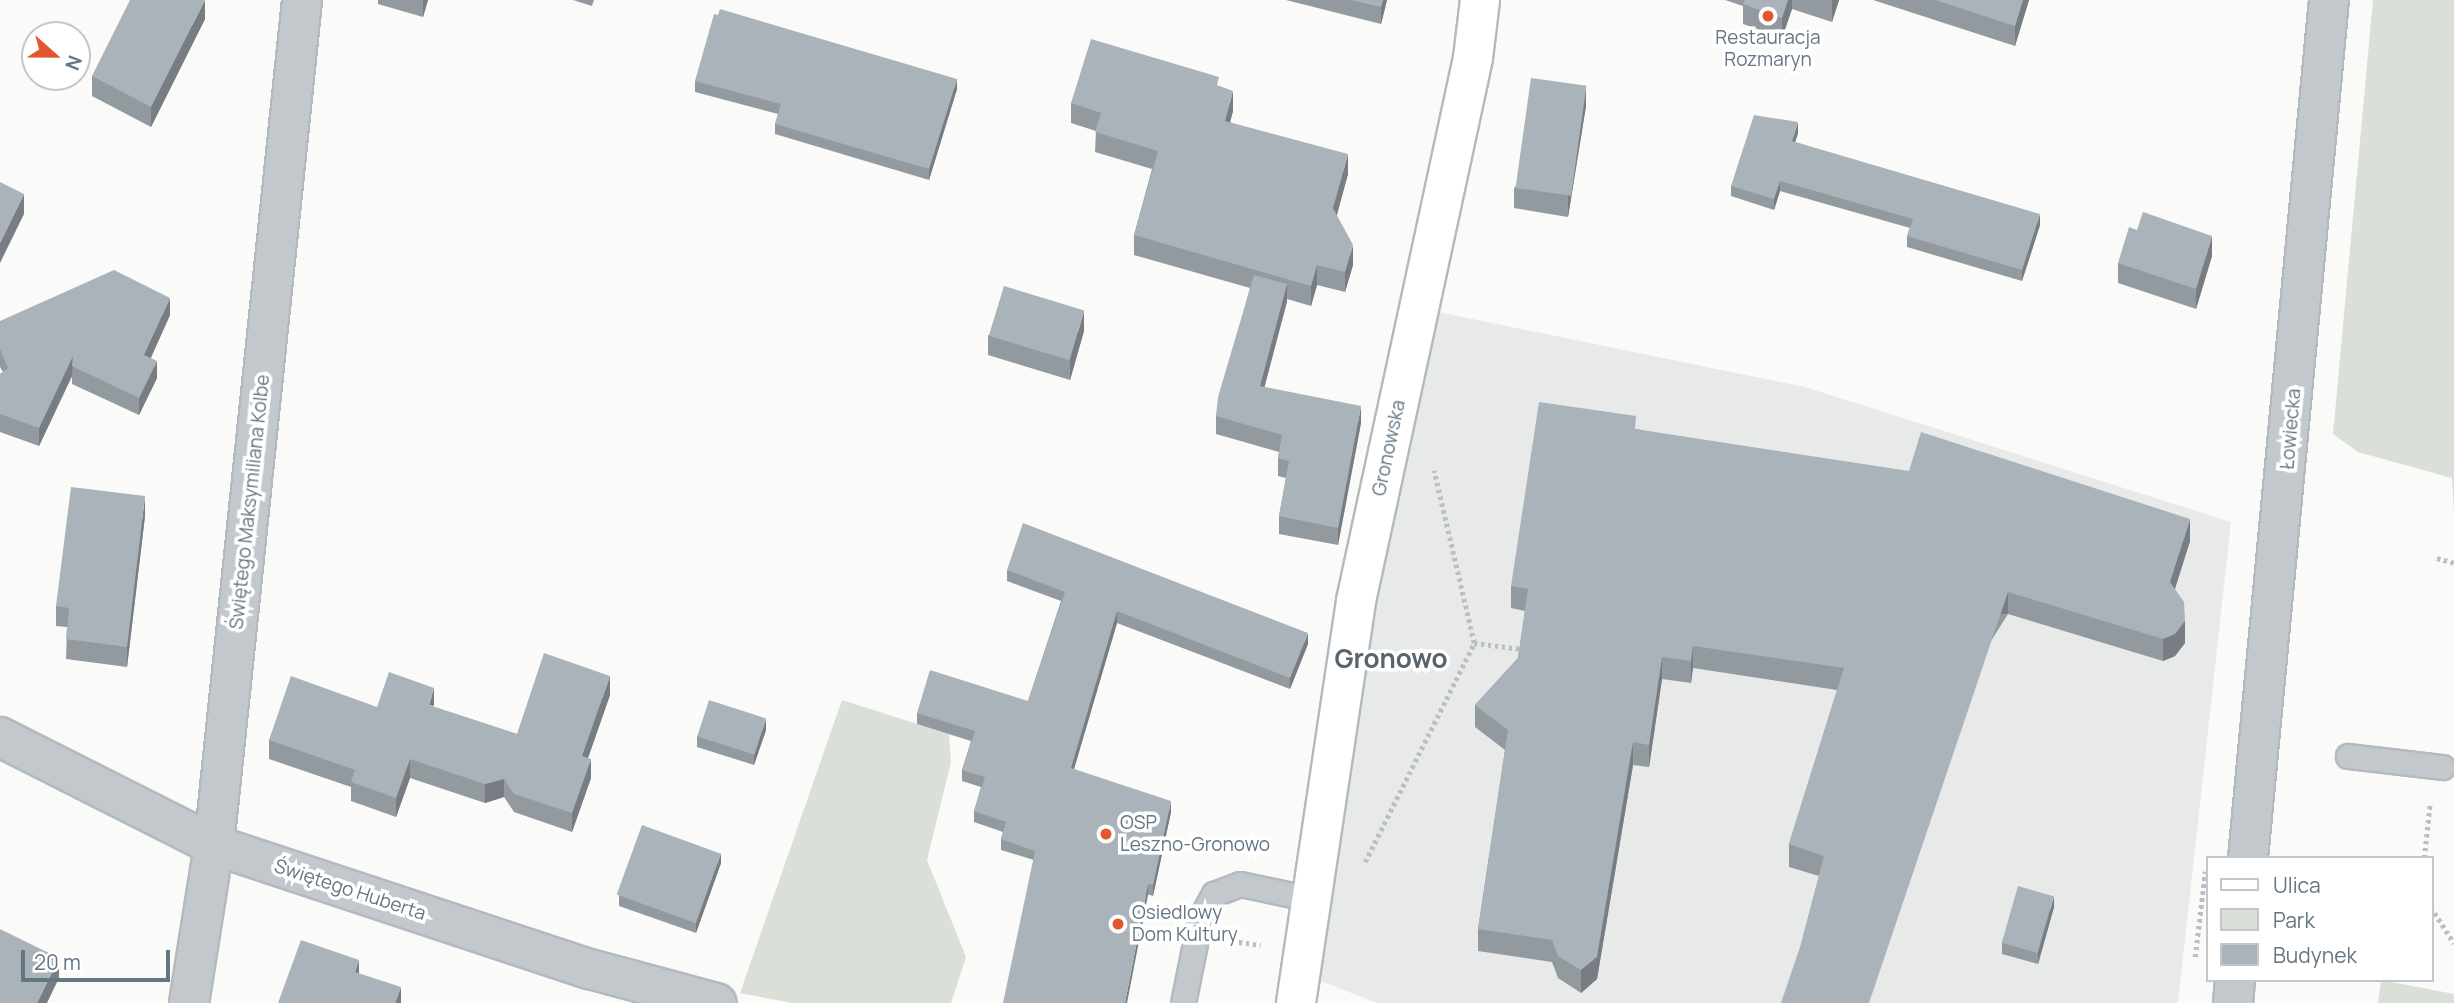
<!DOCTYPE html>
<meta charset="utf-8">
<style>
body{margin:0}
#map{position:relative;width:2454px;height:1003px;overflow:hidden;background:#fafaf8;font-family:Manrope,sans-serif}
div>[style]{position:absolute}
[style*='--x']{left:calc(var(--x)*1px);top:calc(var(--y)*1px);width:calc(var(--w)*1px);rotate:calc(var(--a)*1deg)}
.built>*{inset:0;background:#e8e9e9}
.green>*{inset:0;background:#dadfd7}
.path>*{height:4.5px;margin-top:-2.25px;transform-origin:0;background:repeating-linear-gradient(90deg,#bbbfc2 0 3.5px,transparent 0 7px)}
.roads{filter:drop-shadow(2px 0 #b3babf) drop-shadow(-2px 0 #b3babf) drop-shadow(0 2px #b3babf) drop-shadow(0 -2px #b3babf)}
.lane>*{height:23px;margin:-11.5px;padding:0 11.5px;transform-origin:11.5px;border-radius:11.5px;background:#c3c8cc}
.street>*{height:38px;margin:-19px;padding:0 19px;transform-origin:19px;border-radius:19px;background:#c3c8cc}
.secondary>*{height:38px;margin:-19px;padding:0 19px;transform-origin:19px;border-radius:19px;background:#fff}
.wall>*{inset:0;background:#929a9f}
.shaded-wall>*{inset:0;background:#777d82;transform-origin:0 0}
.building>*{inset:0;background:#aab3b9;transform-origin:0 0}
.dots>*{width:19px;height:19px;translate:-50% -50%;box-sizing:border-box;border:4px solid #fff;border-radius:50%}
span{translate:-50% -50%;white-space:nowrap;text-align:center;line-height:1.15;-webkit-text-stroke:7px #fff;paint-order:stroke}
.poi-label{font-size:19px;color:#657683}
.left{translate:0 -50%;text-align:left}
.street-label{font-size:19px;color:#657683}
.district-label{font-size:26px;color:#57646e;font-weight:700}
.legend{position:absolute;left:2206px;top:856px;width:228px;height:126px;box-sizing:border-box;background:#fff;border:2px solid #c1c8cd;margin:0;padding:9px 12px;list-style:none;font-size:21px;color:#657683}
.legend li{display:flex;align-items:center;gap:14px;height:35px}
.legend b{width:35px;border:2px solid #c1c8cd}
.north{position:absolute;left:21px;top:21px;width:70px;height:70px;box-sizing:border-box;background:#fff;border:2px solid #c1c8cd;border-radius:50%;rotate:111deg;font-size:19px;font-weight:700;line-height:28px;text-align:center;color:#657683}
.north::after{content:'';display:block;margin:auto;width:24px;height:32px;background:#e4572e;clip-path:polygon(50% 0,100% 100%,50% 72%,0 100%)}
.scale{position:absolute;left:21px;top:950px;width:149px;height:32px;box-sizing:border-box;border:4px solid #657683;border-top:0;padding-left:9px;font-size:21px;line-height:24px;white-space:nowrap;color:#657683;-webkit-text-stroke:5px #fff;paint-order:stroke}
</style>
<div id="map">
<div class="built">
<i style="clip-path:polygon(1419px 308px,1805px 387px,2231px 522px,2178px 1003px,1377px 1003px,1300px 973px)"></i>
</div>
<div class="green">
<i style="clip-path:polygon(2373px 0,2454px 0,2454px 515px,2452px 478px,2358px 452px,2333px 434px)"></i>
<i style="clip-path:polygon(842px 700px,949px 734px,951px 762px,927px 860px,966px 957px,951px 1003px,792px 1003px,740px 993px)"></i>
<i style="clip-path:polygon(2381px 980px,2454px 994px,2454px 1003px,2378px 1003px)"></i>
</div>
<div class="path">
<i style="--x:2437;--y:558;--w:18;--a:16"></i>
<i style="--x:1474;--y:643;--w:48;--a:7.1"></i>
<i style="--x:2424;--y:858;--w:55;--a:-83.8"></i>
<i style="--x:1365;--y:862;--w:245;--a:-63.5"></i>
<i style="--x:1474;--y:643;--w:177;--a:-103.1"></i>
<i style="--x:2431;--y:907;--w:43;--a:57.4"></i>
<i style="--x:1232;--y:941;--w:29;--a:8"></i>
<i style="--x:2195;--y:957;--w:86;--a:-83.3"></i>
</div>
<div class="roads">
<div class="lane">
<i style="--x:2348;--y:756;--w:95;--a:6.7"></i>
<i style="--x:1183;--y:1003;--w:86;--a:-78.6"></i>
<i style="--x:1200;--y:919;--w:29;--a:-61"></i>
<i style="--x:1214;--y:894;--w:28;--a:-21"></i>
<i style="--x:1240;--y:884;--w:73;--a:11.9"></i>
</div>
<div class="street">
<i style="--x:0;--y:737;--w:240;--a:26.8"></i>
<i style="--x:214;--y:845;--w:396;--a:18.3"></i>
<i style="--x:590;--y:969;--w:131;--a:15.1"></i>
<i style="--x:2248;--y:858;--w:862;--a:-84.61"></i>
<i style="--x:189;--y:1003;--w:160;--a:-81"></i>
<i style="--x:214;--y:845;--w:850;--a:-84.05"></i>
<i style="--x:2233;--y:1003;--w:23;--a:-85"></i>
</div>
<div class="secondary">
<i style="--x:1296;--y:1003;--w:406;--a:-81.5"></i>
<i style="--x:1356;--y:601;--w:555;--a:-77.84"></i>
<i style="--x:1473;--y:58;--w:58;--a:-83.1"></i>
</div>
</div>
<div class="wall">
<i style="clip-path:polygon(378px 0,428px 0,423px 17px,378px 4px)"></i>
<i style="clip-path:polygon(573px 0,594px 0,592px 6px)"></i>
<i style="clip-path:polygon(1286px 0,1387px 0,1381px 24px)"></i>
<i style="clip-path:polygon(1725px 0,1839px 0,1832px 22px,1792px 9px,1782px 38px,1743px 24px,1743px 6px)"></i>
<i style="clip-path:polygon(1873px 0,2029px 0,2015px 46px)"></i>
<i style="clip-path:polygon(205px 19px,151px 127px,92px 96px,92px 76px)"></i>
<i style="clip-path:polygon(695px 81px,957px 89px,929px 180px,775px 134px,775px 124px,778px 114px,695px 92px)"></i>
<i style="clip-path:polygon(1219px 86px,1233px 111px,1230px 122px,1348px 174px,1337px 215px,1353px 265px,1345px 292px,1317px 285px,1311px 306px,1287px 299px,1264px 387px,1361px 423px,1338px 545px,1279px 534px,1279px 516px,1286px 478px,1278px 476px,1278px 458px,1279px 452px,1216px 434px,1216px 416px,1250px 288px,1134px 255px,1134px 235px,1152px 169px,1095px 152px,1096px 131px,1071px 123px,1071px 103px)"></i>
<i style="clip-path:polygon(1586px 106px,1568px 217px,1514px 208px,1514px 188px)"></i>
<i style="clip-path:polygon(1798px 133px,1795px 142px,2040px 225px,2022px 281px,1907px 247px,1907px 236px,1910px 228px,1780px 191px,1774px 210px,1731px 196px,1731px 186px)"></i>
<i style="clip-path:polygon(2212px 256px,2196px 309px,2118px 283px,2118px 263px)"></i>
<i style="clip-path:polygon(170px 315px,151px 358px,157px 378px,139px 415px,72px 384px,72px 376px,39px 446px,0 432px,0 374px,3px 372px,0 367px,0 321px)"></i>
<i style="clip-path:polygon(1084px 331px,1070px 380px,988px 355px,988px 335px)"></i>
<i style="clip-path:polygon(1636px 429px,2190px 541px,2175px 589px,2185px 643px,2175px 656px,2163px 661px,2008px 614px,1801px 944px,1819px 876px,1789px 867px,1789px 844px,1837px 690px,1693px 668px,1691px 683px,1662px 679px,1649px 767px,1633px 765px,1597px 979px,1581px 993px,1558px 978px,1552px 962px,1478px 951px,1478px 929px,1505px 750px,1475px 727px,1475px 705px,1518px 658px,1525px 611px,1511px 608px,1511px 586px)"></i>
<i style="clip-path:polygon(145px 516px,127px 667px,66px 659px,67px 627px,56px 626px,56px 606px)"></i>
<i style="clip-path:polygon(1007px 570px,1308px 644px,1290px 689px,1117px 623px,1074px 769px,1171px 812px,1153px 896px,1001px 850px,1001px 839px,1003px 832px,974px 822px,974px 811px,981px 787px,962px 781px,962px 770px,971px 741px,917px 724px,917px 713px,1028px 701px,1061px 601px,1007px 581px)"></i>
<i style="clip-path:polygon(610px 695px,588px 758px,591px 778px,572px 832px,514px 812px,504px 797px,485px 803px,410px 778px,396px 817px,351px 801px,351px 787px,269px 759px,269px 740px,377px 707px,434px 707px,517px 734px)"></i>
<i style="clip-path:polygon(766px 730px,754px 765px,697px 747px,697px 736px)"></i>
<i style="clip-path:polygon(721px 863px,696px 933px,619px 906px,619px 895px)"></i>
<i style="clip-path:polygon(2054px 907px,2038px 964px,2002px 954px,2002px 943px)"></i>
</div>
<div class="shaded-wall">
<i style="clip-path:polygon(205px 0,205px 19px,151px 127px,151px 107px)"></i>
<i style="clip-path:polygon(423px 0,428px 0,423px 17px)"></i>
<i style="clip-path:polygon(1383px 0,1387px 0,1381px 24px,1381px 7px)"></i>
<i style="clip-path:polygon(1788px 0,1792px 0,1792px 9px,1782px 38px,1782px 18px)"></i>
<i style="clip-path:polygon(1832px 0,1839px 0,1832px 22px)"></i>
<i style="clip-path:polygon(2023px 0,2029px 0,2015px 46px,2015px 26px)"></i>
<i style="clip-path:polygon(957px 79px,957px 89px,929px 180px,929px 169px)"></i>
<i style="clip-path:polygon(1586px 86px,1586px 106px,1568px 217px,1568px 197px)"></i>
<i style="clip-path:polygon(1233px 91px,1233px 111px,1225px 141px,1225px 121px)"></i>
<i style="clip-path:polygon(1798px 122px,1798px 133px,1792px 152px,1792px 141px)"></i>
<i style="clip-path:polygon(1348px 154px,1348px 174px,1333px 228px,1333px 208px)"></i>
<i style="clip-path:polygon(1780px 181px,1780px 191px,1774px 210px,1774px 199px)"></i>
<i style="clip-path:polygon(24px 194px,24px 214px,0 263px,0 243px)"></i>
<i style="clip-path:polygon(2040px 214px,2040px 225px,2022px 281px,2022px 270px)"></i>
<i style="clip-path:polygon(2212px 236px,2212px 256px,2196px 309px,2196px 289px)"></i>
<i style="clip-path:polygon(1353px 245px,1353px 265px,1345px 292px,1345px 272px)"></i>
<i style="clip-path:polygon(1317px 265px,1317px 285px,1311px 306px,1311px 286px)"></i>
<i style="clip-path:polygon(1287px 284px,1287px 302px,1260px 404px,1260px 386px)"></i>
<i style="clip-path:polygon(170px 298px,170px 315px,144px 372px,144px 355px)"></i>
<i style="clip-path:polygon(1084px 311px,1084px 331px,1070px 380px,1070px 360px)"></i>
<i style="clip-path:polygon(73px 356px,72px 376px,39px 446px,39px 428px)"></i>
<i style="clip-path:polygon(157px 361px,157px 378px,139px 415px,139px 398px)"></i>
<i style="clip-path:polygon(1361px 406px,1361px 423px,1338px 545px,1338px 528px)"></i>
<i style="clip-path:polygon(145px 496px,145px 516px,127px 667px,127px 647px)"></i>
<i style="clip-path:polygon(2190px 519px,2190px 541px,2170px 604px,2170px 582px)"></i>
<i style="left:2008px;top:592px;width:22px;height:434px;rotate:90deg"></i>
<i style="clip-path:polygon(1117px 611px,1117px 623px,1071px 779px,1071px 768px)"></i>
<i style="clip-path:polygon(2185px 621px,2185px 643px,2175px 656px,2163px 661px,2163px 639px)"></i>
<i style="clip-path:polygon(1308px 633px,1308px 644px,1290px 689px,1290px 678px)"></i>
<i style="clip-path:polygon(1693px 646px,1693px 668px,1691px 683px,1691px 661px)"></i>
<i style="clip-path:polygon(1662px 657px,1662px 679px,1649px 767px,1649px 745px)"></i>
<i style="clip-path:polygon(610px 676px,610px 695px,582px 775px,582px 756px)"></i>
<i style="clip-path:polygon(434px 688px,434px 706px,429px 705px)"></i>
<i style="clip-path:polygon(766px 719px,766px 730px,754px 765px,754px 755px)"></i>
<i style="clip-path:polygon(1633px 742px,1633px 765px,1597px 979px,1581px 993px,1581px 970px)"></i>
<i style="clip-path:polygon(410px 759px,410px 778px,396px 817px,396px 798px)"></i>
<i style="clip-path:polygon(591px 759px,591px 778px,572px 832px,572px 813px)"></i>
<i style="clip-path:polygon(504px 779px,504px 797px,485px 803px,485px 784px)"></i>
<i style="clip-path:polygon(1171px 801px,1171px 812px,1153px 896px,1153px 885px)"></i>
<i style="clip-path:polygon(721px 853px,721px 863px,696px 933px,696px 923px)"></i>
<i style="clip-path:polygon(1148px 884px,1148px 895px,1127px 1003px,1125px 1003px)"></i>
<i style="clip-path:polygon(2054px 896px,2054px 907px,2038px 964px,2038px 953px)"></i>
<i style="clip-path:polygon(59px 958px,59px 978px,47px 1003px,37px 1003px)"></i>
<i style="clip-path:polygon(359px 960px,359px 980px,355px 972px)"></i>
<i style="clip-path:polygon(401px 987px,401px 1003px,395px 1003px)"></i>
</div>
<div class="building">
<i style="clip-path:polygon(130px 0,205px 0,151px 107px,92px 76px)"></i>
<i style="clip-path:polygon(1351px 0,1383px 0,1381px 7px)"></i>
<i style="clip-path:polygon(1745px 0,1788px 0,1782px 18px,1743px 4px)"></i>
<i style="clip-path:polygon(1935px 0,2023px 0,2015px 26px)"></i>
<i style="clip-path:polygon(720px 9px,957px 79px,929px 169px,775px 124px,781px 104px,695px 81px,714px 14px,718px 15px)"></i>
<i style="clip-path:polygon(1091px 39px,1219px 77px,1217px 85px,1233px 91px,1225px 121px,1348px 154px,1333px 208px,1353px 245px,1345px 272px,1317px 265px,1311px 286px,1134px 235px,1158px 151px,1095px 132px,1101px 113px,1071px 103px)"></i>
<i style="left:1531px;top:78px;width:56px;height:111px;rotate:8deg"></i>
<i style="clip-path:polygon(1754px 115px,1798px 122px,1792px 141px,2040px 214px,2022px 270px,1907px 236px,1913px 219px,1780px 181px,1774px 199px,1731px 186px)"></i>
<i style="clip-path:polygon(0 182px,24px 194px,0 243px)"></i>
<i style="clip-path:polygon(2143px 212px,2212px 236px,2196px 289px,2118px 263px,2129px 227px,2137px 230px)"></i>
<i style="clip-path:polygon(114px 270px,170px 298px,144px 355px,157px 361px,139px 398px,72px 366px,73px 356px,39px 428px,0 414px,0 374px,8px 368px,0 349px,0 321px)"></i>
<i style="clip-path:polygon(1254px 275px,1287px 284px,1260px 386px,1361px 406px,1338px 528px,1279px 516px,1289px 461px,1278px 458px,1282px 435px,1216px 416px,1218px 397px)"></i>
<i style="left:1004px;top:286px;width:84px;height:52px;rotate:17deg"></i>
<i style="clip-path:polygon(1539px 402px,1636px 416px,1635px 429px,1909px 471px,1921px 432px,2190px 519px,2170px 582px,2184px 602px,2185px 621px,2175px 634px,2163px 639px,2008px 592px,1869px 1003px,1781px 1003px,1801px 944px,1824px 856px,1789px 844px,1844px 668px,1693px 646px,1691px 661px,1662px 657px,1649px 745px,1633px 742px,1597px 957px,1581px 970px,1558px 956px,1552px 940px,1478px 929px,1508px 730px,1475px 705px,1518px 658px,1528px 589px,1511px 586px)"></i>
<i style="clip-path:polygon(71px 487px,145px 496px,127px 647px,66px 639px,69px 608px,56px 606px)"></i>
<i style="clip-path:polygon(1023px 523px,1308px 633px,1290px 678px,1117px 611px,1071px 768px,1171px 801px,1153px 885px,1148px 884px,1125px 1003px,1003px 1003px,1035px 851px,1001px 839px,1006px 822px,974px 811px,985px 777px,962px 770px,975px 731px,917px 713px,930px 670px,1028px 701px,1065px 592px,1007px 570px)"></i>
<i style="clip-path:polygon(544px 653px,610px 676px,582px 756px,591px 759px,572px 813px,514px 794px,504px 779px,485px 784px,410px 759px,396px 798px,351px 782px,355px 770px,269px 740px,291px 676px,377px 707px,389px 672px,434px 688px,429px 705px,517px 734px)"></i>
<i style="left:709px;top:700px;width:60px;height:38px;rotate:18deg"></i>
<i style="left:642px;top:825px;width:84px;height:74px;rotate:20deg"></i>
<i style="left:2018px;top:886px;width:37px;height:59px;rotate:16deg"></i>
<i style="clip-path:polygon(0 929px,59px 958px,37px 1003px,0 1003px)"></i>
<i style="clip-path:polygon(301px 940px,359px 960px,355px 972px,401px 987px,395px 1003px,278px 1003px)"></i>
</div>
<div class="dots">
<i style="left:1768px;top:16px;background:#e4572e"></i>
<i style="left:1106px;top:834px;background:#e4572e"></i>
<i style="left:1118px;top:924px;background:#e4572e"></i>
</div>
<div class="poi-label">
<span style="left:1768px;top:49px">Restauracja<br>Rozmaryn</span>
<span class="left" style="left:1120px;top:834px">OSP<br>Leszno-Gronowo</span>
<span class="left" style="left:1132px;top:924px">Osiedlowy<br>Dom Kultury</span>
</div>
<div class="street-label">
<span style="left:2291px;top:429px;rotate:-85deg">Łowiecka</span>
<span style="left:1389px;top:448px;rotate:-78deg">Gronowska</span>
<span style="left:250px;top:502px;rotate:-84deg">Świętego Maksymiliana Kolbe</span>
<span style="left:350px;top:890px;rotate:18deg">Świętego Huberta</span>
</div>
<div class="district-label">
<span style="left:1391px;top:659px">Gronowo</span>
</div>
<ul class="legend">
<li><b style="height:9px;background:#fff"></b>Ulica</li>
<li><b style="height:19px;background:#dadfd7"></b>Park</li>
<li><b style="height:19px;background:#aab3b9"></b>Budynek</li>
</ul>
<div class="north">N</div>
<div class="scale">20 m</div>
</div>
